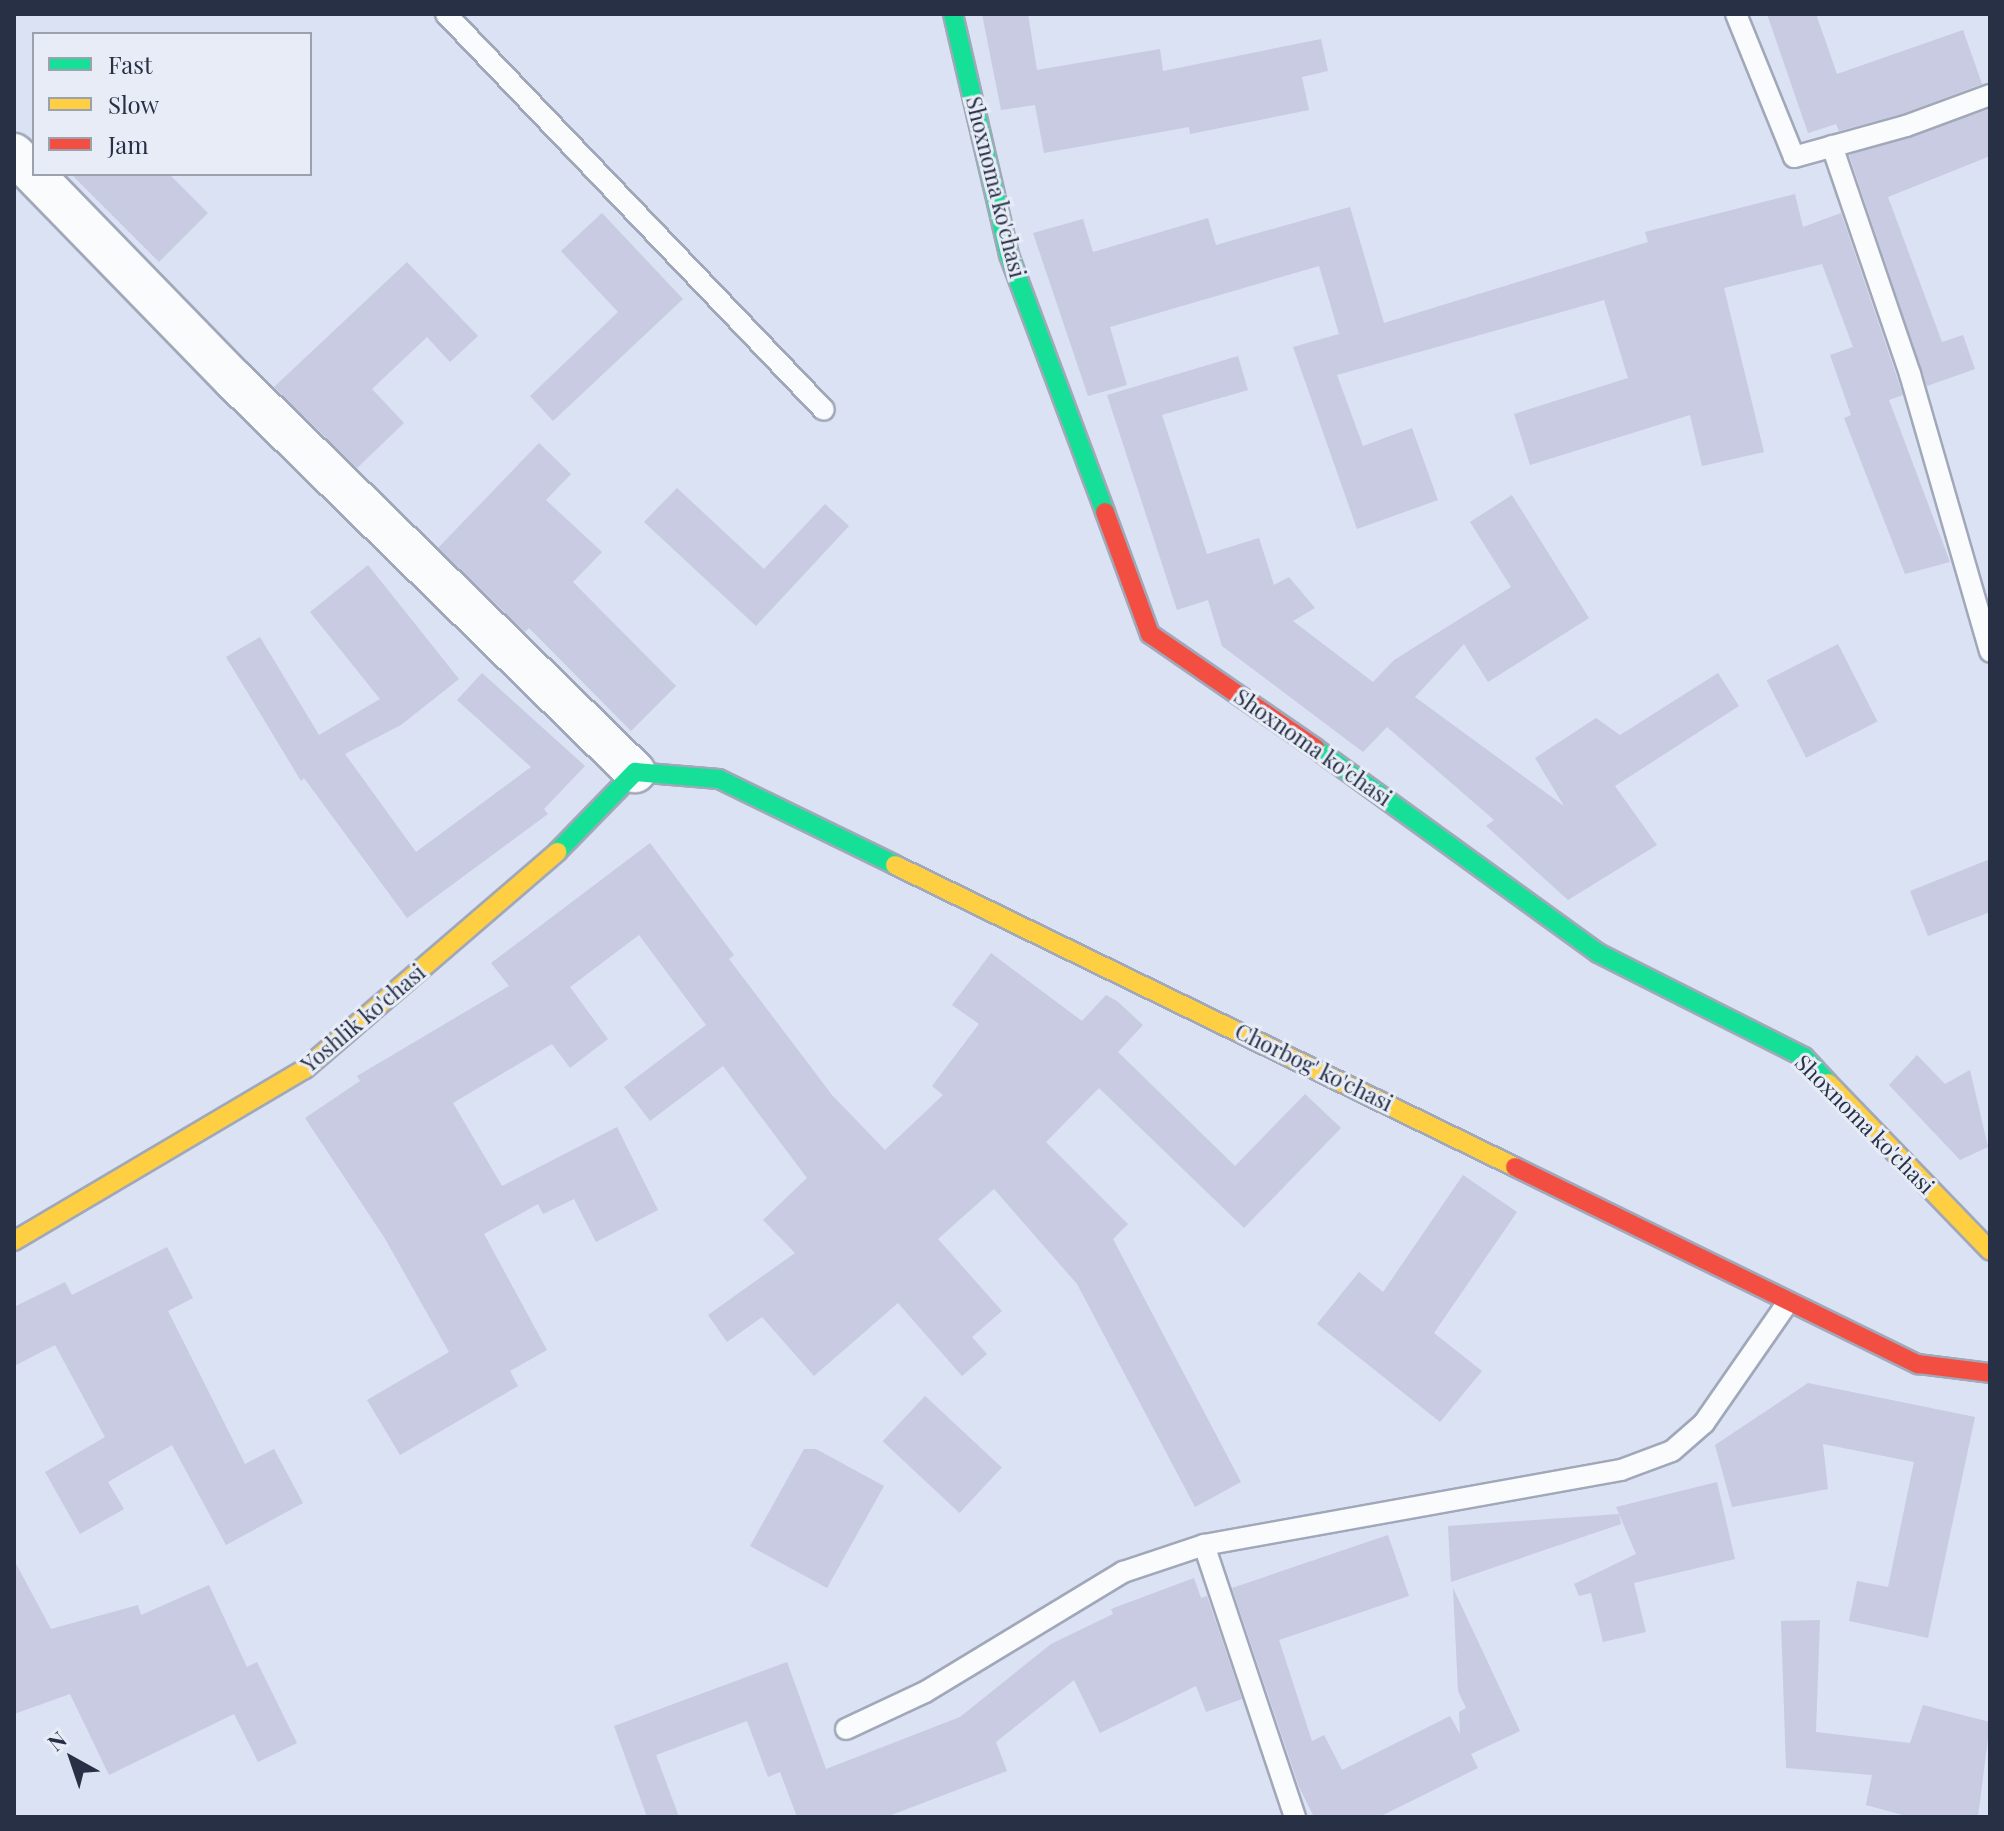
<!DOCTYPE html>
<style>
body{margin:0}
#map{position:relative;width:2004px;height:1831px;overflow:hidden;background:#dae2f4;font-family:"Playfair Display",serif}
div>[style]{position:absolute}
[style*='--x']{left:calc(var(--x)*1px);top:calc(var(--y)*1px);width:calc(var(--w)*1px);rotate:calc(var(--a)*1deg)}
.building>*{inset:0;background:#c8cbe1;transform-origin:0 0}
.roads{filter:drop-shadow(2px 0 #a0a8b9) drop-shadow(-2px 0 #a0a8b9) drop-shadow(0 2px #a0a8b9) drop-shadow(0 -2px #a0a8b9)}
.lane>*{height:20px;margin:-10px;padding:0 10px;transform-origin:10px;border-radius:10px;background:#f9fbfd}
.street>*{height:40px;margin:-20px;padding:0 20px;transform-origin:20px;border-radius:20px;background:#f9fbfd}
.fast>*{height:18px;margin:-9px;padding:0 9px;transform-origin:9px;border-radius:9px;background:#16e098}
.slow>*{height:18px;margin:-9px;padding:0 9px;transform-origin:9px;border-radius:9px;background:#ffcf43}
.jam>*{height:18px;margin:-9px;padding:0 9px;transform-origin:9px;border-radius:9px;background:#f24e42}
span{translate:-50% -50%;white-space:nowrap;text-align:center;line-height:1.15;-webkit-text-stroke:6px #e7ecf7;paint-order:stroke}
.street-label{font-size:22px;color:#273044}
.frame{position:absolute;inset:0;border:16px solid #273044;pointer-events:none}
.legend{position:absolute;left:32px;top:32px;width:280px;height:144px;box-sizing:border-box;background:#e7ecf7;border:2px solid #9aa1af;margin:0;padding:10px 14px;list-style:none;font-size:24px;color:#273044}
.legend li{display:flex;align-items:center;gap:16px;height:40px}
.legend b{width:40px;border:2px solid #9aa1af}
.north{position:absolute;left:32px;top:1719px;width:80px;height:80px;-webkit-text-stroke:6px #e7ecf7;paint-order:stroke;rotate:320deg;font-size:22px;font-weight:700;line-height:32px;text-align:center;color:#273044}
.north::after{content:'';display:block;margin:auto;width:28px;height:36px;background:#273044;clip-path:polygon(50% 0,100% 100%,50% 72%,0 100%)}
</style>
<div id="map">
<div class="building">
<i style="clip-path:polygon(982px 14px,1028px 14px,1037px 70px,1160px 49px,1163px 71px,1321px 39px,1328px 71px,1302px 77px,1309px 110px,1190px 134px,1189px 127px,1044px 153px,1035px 105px,1001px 110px)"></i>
<i style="clip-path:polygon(1767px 14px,1816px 14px,1837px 74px,1963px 30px,1982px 84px,1902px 114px,1839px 131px,1836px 124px,1808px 133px)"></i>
<i style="clip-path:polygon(1990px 109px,1990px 156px,1888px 197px,1942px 342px,1963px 335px,1975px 369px,1927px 386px,1849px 155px)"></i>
<i style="clip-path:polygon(71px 174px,169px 174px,208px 213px,159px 262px)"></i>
<i style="clip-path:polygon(1795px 194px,1803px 227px,1841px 213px,1903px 395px,1889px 400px,1950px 562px,1905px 574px,1844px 418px,1851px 415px,1830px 355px,1853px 347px,1822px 264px,1724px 288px,1764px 452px,1702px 466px,1690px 415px,1530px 465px,1514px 414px,1628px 378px,1604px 300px,1337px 375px,1363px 446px,1412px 428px,1438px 500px,1357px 529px,1293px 347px,1339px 334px,1319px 266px,1110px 327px,1127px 385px,1088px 396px,1033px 233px,1083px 219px,1093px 252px,1208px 218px,1216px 245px,1350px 207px,1384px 323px,1648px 242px,1645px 232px)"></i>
<i style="clip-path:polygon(602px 213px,683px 299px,553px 421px,530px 396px,618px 312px,561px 251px)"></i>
<i style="clip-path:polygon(407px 262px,478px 336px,450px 362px,427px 337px,372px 389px,404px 423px,357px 468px,274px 387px)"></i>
<i style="clip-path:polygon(1238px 356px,1248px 390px,1162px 415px,1207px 554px,1259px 538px,1274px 585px,1289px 577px,1315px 608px,1293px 621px,1373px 682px,1394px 660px,1511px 587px,1470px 522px,1512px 495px,1589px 618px,1488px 682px,1464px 644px,1415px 697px,1564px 806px,1535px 758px,1596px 718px,1620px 735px,1718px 673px,1739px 706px,1615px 786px,1657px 845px,1568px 900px,1486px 826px,1494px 820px,1387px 727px,1363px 752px,1222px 646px,1208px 600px,1177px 610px,1107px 395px)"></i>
<i style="clip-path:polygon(539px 443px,571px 474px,546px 500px,602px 552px,573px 582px,676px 686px,631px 731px,529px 628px,525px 632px,438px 548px)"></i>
<i style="clip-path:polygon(677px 488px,764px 569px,825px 504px,849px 526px,756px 626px,644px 522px)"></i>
<i style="clip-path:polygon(368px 565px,459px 679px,401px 725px,345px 754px,416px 852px,531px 767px,457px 700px,482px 673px,585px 766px,544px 809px,548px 814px,407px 918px,304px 778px,301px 781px,226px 657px,260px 637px,319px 735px,380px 699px,310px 612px)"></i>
<i style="left:1838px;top:644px;width:87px;height:80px;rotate:63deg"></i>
<i style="clip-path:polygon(650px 843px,734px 955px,729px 959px,832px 1095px,885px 1150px,943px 1095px,932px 1086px,979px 1024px,952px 1005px,991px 953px,1082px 1021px,1106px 995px,1117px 1001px,1143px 1025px,1118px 1052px,1235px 1166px,1305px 1094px,1341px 1128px,1244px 1228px,1099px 1088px,1046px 1142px,1128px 1224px,1113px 1239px,1241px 1482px,1195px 1507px,1077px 1284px,994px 1189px,938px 1239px,1002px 1311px,972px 1337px,987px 1354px,962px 1376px,898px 1303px,814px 1376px,762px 1317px,727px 1342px,708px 1315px,795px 1253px,763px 1220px,807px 1178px,723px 1066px,650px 1121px,624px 1087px,706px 1025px,639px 935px,570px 987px,608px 1039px,570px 1068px,552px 1044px,453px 1103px,502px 1186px,617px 1127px,658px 1210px,596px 1242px,574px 1199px,543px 1214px,538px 1204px,484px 1234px,547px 1350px,510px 1371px,518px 1386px,400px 1455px,367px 1400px,449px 1352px,384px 1237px,305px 1118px,360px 1081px,357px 1076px,509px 986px,491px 963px)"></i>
<i style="clip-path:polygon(1990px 859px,1990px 912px,1928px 936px,1910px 891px)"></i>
<i style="clip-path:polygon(1917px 1055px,1945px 1084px,1970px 1070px,1988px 1147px,1960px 1160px,1889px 1085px)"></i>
<i style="clip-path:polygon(1463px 1175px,1517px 1212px,1434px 1333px,1482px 1371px,1440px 1422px,1317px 1324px,1359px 1272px,1383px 1292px)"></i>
<i style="clip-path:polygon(167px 1247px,193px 1298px,168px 1311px,245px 1464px,274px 1449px,303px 1503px,226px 1545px,172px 1445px,108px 1482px,124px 1509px,80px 1534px,45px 1472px,105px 1437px,55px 1345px,14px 1366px,14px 1307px,65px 1282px,72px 1295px)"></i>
<i style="clip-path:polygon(1808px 1383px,1975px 1417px,1928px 1638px,1849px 1621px,1857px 1581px,1888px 1587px,1914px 1462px,1823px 1444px,1828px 1489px,1732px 1507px,1715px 1445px)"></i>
<i style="left:925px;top:1396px;width:105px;height:62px;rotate:43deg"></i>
<i style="clip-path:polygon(804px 1449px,816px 1449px,884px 1486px,827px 1588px,750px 1546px)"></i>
<i style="clip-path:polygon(1717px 1482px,1735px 1559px,1634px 1583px,1646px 1632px,1603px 1642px,1591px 1593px,1579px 1596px,1574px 1584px,1636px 1554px,1616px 1507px)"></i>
<i style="clip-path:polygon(1619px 1514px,1621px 1524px,1451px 1582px,1448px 1526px)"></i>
<i style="clip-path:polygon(1388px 1535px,1409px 1596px,1279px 1640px,1312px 1741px,1324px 1735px,1342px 1770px,1450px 1716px,1460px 1734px,1459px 1712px,1466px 1708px,1458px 1691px,1453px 1588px,1520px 1731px,1471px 1754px,1478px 1768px,1379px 1817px,1314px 1817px,1299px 1787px,1232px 1588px)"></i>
<i style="clip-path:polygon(14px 1560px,51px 1629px,138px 1605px,141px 1615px,209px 1585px,247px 1667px,257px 1662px,297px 1743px,258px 1762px,234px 1714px,109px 1775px,70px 1694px,14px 1714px)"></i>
<i style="clip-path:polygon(1194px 1578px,1201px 1598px,1207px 1596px,1242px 1699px,1206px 1712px,1196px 1686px,1100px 1733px,1074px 1680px,996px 1742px,1007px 1771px,886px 1817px,797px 1817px,780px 1772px,768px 1777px,747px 1721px,656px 1755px,679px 1817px,647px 1817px,614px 1726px,787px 1662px,826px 1769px,960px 1717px,1051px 1644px,1113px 1614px,1111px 1609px)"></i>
<i style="clip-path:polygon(1820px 1620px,1816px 1732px,1910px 1743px,1923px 1705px,1990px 1722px,1978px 1817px,1910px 1817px,1866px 1805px,1872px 1775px,1786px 1768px,1781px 1621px)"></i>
</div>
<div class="roads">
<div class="lane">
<i style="--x:446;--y:14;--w:547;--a:46.33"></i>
<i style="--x:1736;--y:14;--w:154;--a:67.9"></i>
<i style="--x:1794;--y:157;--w:116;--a:-15.5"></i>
<i style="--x:1906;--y:126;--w:90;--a:-20.3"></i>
<i style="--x:1832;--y:146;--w:241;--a:71.1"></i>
<i style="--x:1910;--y:374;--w:289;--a:73.9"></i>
<i style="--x:1204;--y:1545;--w:287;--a:71.5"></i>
<i style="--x:846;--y:1729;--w:87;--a:-25.1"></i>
<i style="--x:925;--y:1692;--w:232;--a:-31.2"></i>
<i style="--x:1123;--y:1572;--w:85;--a:-18.4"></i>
<i style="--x:1204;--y:1545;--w:424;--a:-10.2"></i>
<i style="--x:1621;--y:1470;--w:54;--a:-20.4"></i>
<i style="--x:1672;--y:1451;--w:43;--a:-41.2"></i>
<i style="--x:1704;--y:1423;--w:147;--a:-55.2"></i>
</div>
<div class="street">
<i style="--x:14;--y:154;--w:315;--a:45.8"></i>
<i style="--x:234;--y:380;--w:561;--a:44.35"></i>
</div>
<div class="fast">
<i style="--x:953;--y:14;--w:247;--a:76.9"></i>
<i style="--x:1009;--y:255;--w:274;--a:69.5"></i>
<i style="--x:1315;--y:748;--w:349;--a:35.9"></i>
<i style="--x:1598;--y:953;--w:231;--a:26.8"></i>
<i style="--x:1804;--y:1057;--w:35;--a:47"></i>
<i style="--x:557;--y:852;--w:112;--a:-45.7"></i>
<i style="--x:635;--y:772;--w:84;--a:4.8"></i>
<i style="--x:719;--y:779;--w:196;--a:26"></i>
</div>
<div class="slow">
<i style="--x:895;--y:865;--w:690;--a:25.97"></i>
<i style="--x:1828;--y:1083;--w:233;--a:46"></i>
<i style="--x:14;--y:1241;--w:338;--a:-30.6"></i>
<i style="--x:305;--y:1069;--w:333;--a:-40.7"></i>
</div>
<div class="jam">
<i style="--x:1105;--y:512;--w:130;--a:69.8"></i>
<i style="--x:1150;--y:634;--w:201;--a:34.6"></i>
<i style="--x:1515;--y:1167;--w:449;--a:26.1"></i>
<i style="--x:1918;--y:1364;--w:73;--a:7.1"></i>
</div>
</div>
<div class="street-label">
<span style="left:996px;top:187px;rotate:76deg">Shoxnoma ko'chasi</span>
<span style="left:1313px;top:747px;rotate:35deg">Shoxnoma ko'chasi</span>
<span style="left:363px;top:1018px;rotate:-40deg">Yoshlik ko'chasi</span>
<span style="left:1314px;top:1067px;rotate:26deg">Chorbog' ko'chasi</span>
<span style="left:1865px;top:1124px;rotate:45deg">Shoxnoma ko'chasi</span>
</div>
<div class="frame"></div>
<ul class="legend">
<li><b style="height:10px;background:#16e098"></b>Fast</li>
<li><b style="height:10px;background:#ffcf43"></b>Slow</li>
<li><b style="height:10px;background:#f24e42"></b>Jam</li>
</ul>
<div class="north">N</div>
</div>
